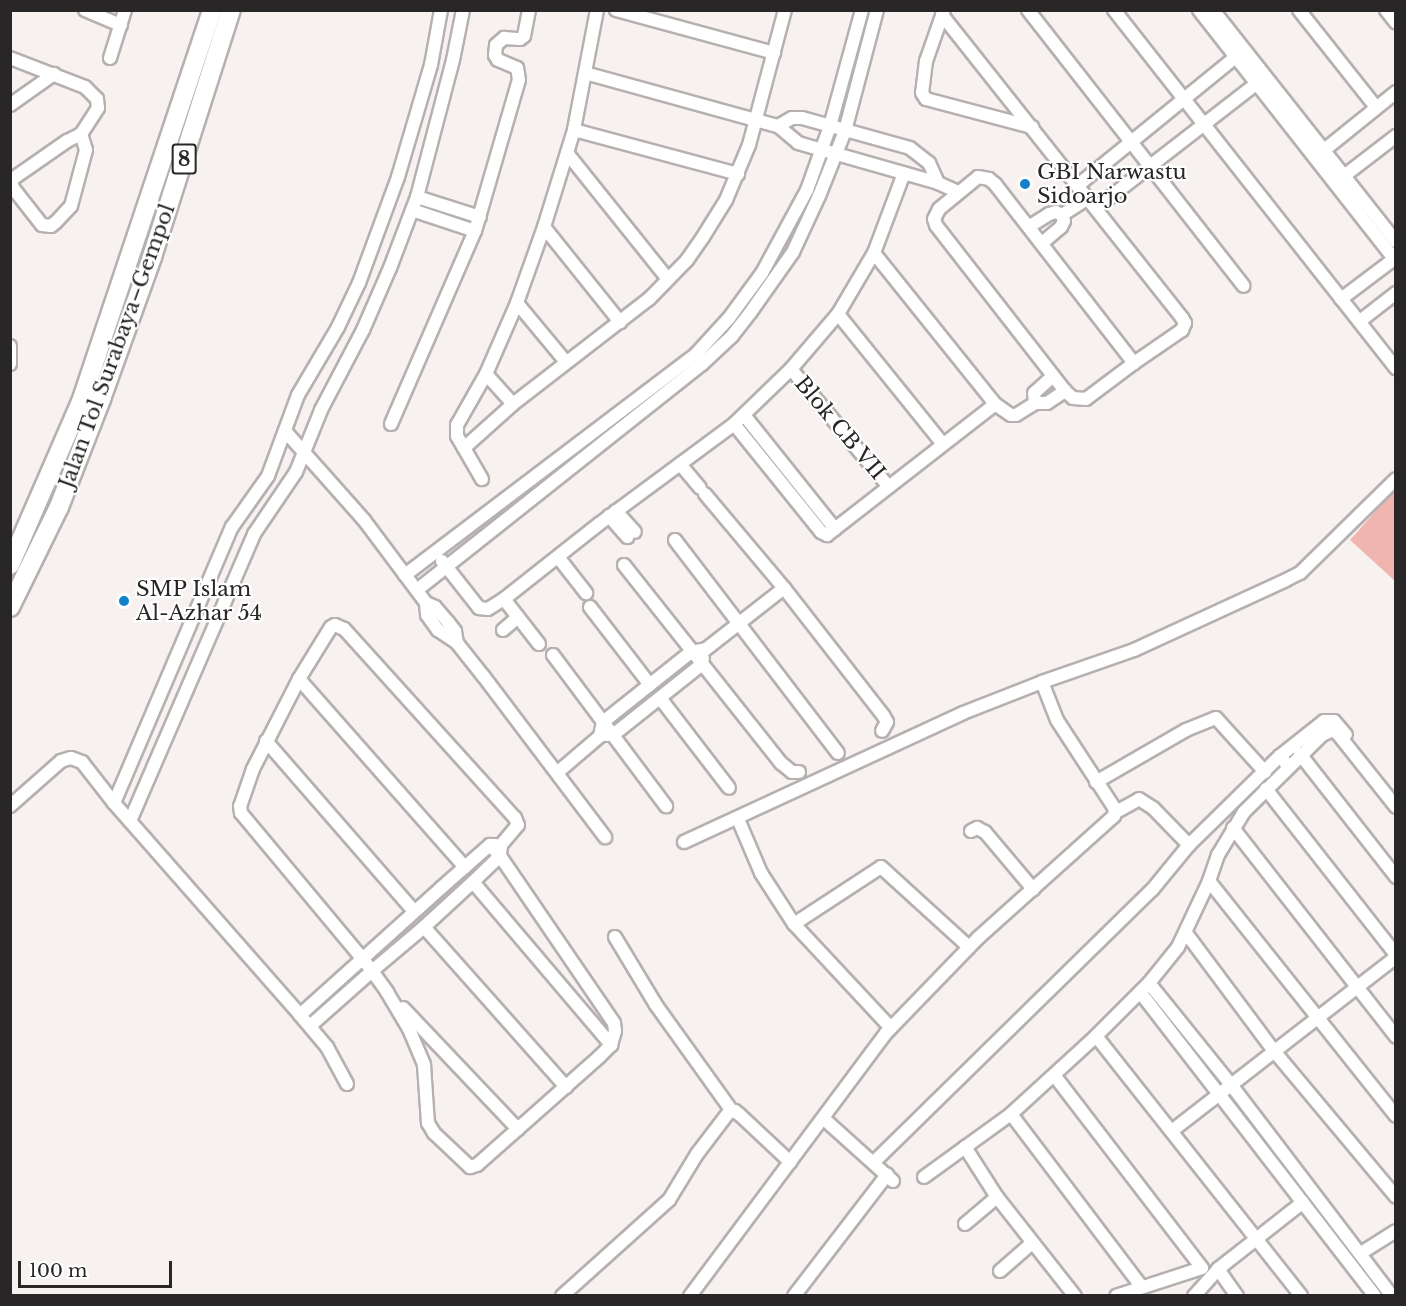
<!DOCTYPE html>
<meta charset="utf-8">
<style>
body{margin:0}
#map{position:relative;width:1406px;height:1306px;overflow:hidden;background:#f7f1f0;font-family:"Libre Baskerville",serif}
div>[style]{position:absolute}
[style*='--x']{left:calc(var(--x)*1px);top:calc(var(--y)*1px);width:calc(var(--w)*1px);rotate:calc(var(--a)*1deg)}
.green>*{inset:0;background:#f0b5af}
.roads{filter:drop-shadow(2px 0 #b6b0b0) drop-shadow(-2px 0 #b6b0b0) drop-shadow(0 2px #b6b0b0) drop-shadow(0 -2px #b6b0b0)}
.minor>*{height:12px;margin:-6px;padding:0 6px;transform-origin:6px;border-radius:6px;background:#fff}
.highway>*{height:18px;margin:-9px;padding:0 9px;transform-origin:9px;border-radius:9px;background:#fff}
.dots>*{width:16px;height:16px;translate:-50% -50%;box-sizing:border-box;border:3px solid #fff;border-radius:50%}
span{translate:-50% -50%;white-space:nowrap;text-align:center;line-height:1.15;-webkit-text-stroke:4.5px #fff;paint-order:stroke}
.shield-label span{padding:2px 4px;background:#fff;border:2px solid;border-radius:4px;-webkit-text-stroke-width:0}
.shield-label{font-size:20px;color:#282626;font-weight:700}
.poi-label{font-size:21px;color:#282626}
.left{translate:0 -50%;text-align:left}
.street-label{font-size:21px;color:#282626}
.frame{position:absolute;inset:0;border:12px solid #282626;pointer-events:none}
.scale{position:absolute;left:18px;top:1261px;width:154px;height:27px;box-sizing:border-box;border:3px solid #282626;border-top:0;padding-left:8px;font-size:18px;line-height:21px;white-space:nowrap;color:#282626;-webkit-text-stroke:4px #fff;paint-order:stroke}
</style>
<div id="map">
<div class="green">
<i style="clip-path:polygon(1395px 489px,1395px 581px,1350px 540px)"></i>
</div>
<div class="roads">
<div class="minor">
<i style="--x:85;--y:10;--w:39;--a:23"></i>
<i style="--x:597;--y:10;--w:122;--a:100.9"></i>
<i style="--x:574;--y:130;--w:102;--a:107.2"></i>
<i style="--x:544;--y:227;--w:81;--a:109.6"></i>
<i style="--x:517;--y:303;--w:77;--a:113.6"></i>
<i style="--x:486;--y:374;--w:59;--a:119.6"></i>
<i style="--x:457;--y:425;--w:11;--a:90"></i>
<i style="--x:457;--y:436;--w:14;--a:60"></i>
<i style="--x:464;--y:448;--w:66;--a:-41.9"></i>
<i style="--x:513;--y:404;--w:172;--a:-37.7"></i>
<i style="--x:649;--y:299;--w:54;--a:-45.7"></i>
<i style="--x:687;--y:260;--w:28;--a:-55"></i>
<i style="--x:703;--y:237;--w:44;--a:-58.1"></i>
<i style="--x:726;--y:200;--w:60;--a:-67.3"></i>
<i style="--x:749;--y:145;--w:140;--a:-75.1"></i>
<i style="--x:616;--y:10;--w:164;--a:15.2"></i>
<i style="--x:944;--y:10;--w:54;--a:109.4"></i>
<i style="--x:926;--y:61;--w:32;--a:97"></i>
<i style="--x:922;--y:93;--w:7;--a:56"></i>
<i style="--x:926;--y:99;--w:110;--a:14.8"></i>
<i style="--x:1028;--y:10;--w:350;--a:52"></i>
<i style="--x:1114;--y:10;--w:456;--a:51.8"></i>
<i style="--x:1199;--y:10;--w:319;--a:51.9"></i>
<i style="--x:1213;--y:10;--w:295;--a:51.7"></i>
<i style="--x:1299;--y:10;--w:124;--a:51.6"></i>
<i style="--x:1386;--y:10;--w:16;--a:52"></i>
<i style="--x:942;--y:15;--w:387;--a:51.6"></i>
<i style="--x:1182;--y:318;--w:6;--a:59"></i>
<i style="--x:1185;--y:323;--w:8;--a:113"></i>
<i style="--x:1182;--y:330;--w:58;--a:145.5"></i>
<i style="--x:10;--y:58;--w:80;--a:21.1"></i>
<i style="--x:85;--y:87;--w:17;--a:45"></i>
<i style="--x:97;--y:99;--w:9;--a:84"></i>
<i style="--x:98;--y:108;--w:31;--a:123"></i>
<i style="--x:81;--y:134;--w:16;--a:153"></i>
<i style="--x:67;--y:141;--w:68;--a:145.1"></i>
<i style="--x:11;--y:180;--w:8;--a:76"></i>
<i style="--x:13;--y:188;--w:47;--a:51.9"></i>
<i style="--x:42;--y:225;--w:9;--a:6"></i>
<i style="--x:51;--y:226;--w:6;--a:-39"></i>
<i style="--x:56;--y:222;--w:22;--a:-47"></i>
<i style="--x:71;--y:206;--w:58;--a:-75"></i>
<i style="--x:86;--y:150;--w:17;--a:-107"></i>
<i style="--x:110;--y:58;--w:50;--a:-72.6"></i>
<i style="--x:585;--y:73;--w:200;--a:15.4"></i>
<i style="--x:10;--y:105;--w:54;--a:-35.2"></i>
<i style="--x:574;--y:130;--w:170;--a:15"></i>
<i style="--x:1323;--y:151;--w:94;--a:-38.9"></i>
<i style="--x:567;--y:153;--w:161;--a:51.3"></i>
<i style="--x:1344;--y:176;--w:66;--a:-37.6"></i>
<i style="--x:978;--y:177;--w:11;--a:10"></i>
<i style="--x:989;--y:179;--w:8;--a:40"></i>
<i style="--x:995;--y:184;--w:227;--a:52.2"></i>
<i style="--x:1134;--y:363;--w:60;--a:143.1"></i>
<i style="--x:1086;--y:399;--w:13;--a:-176"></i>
<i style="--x:1073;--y:398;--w:11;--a:-139"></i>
<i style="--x:1065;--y:391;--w:210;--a:-127.9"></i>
<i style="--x:936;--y:225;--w:6;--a:-108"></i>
<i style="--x:934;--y:219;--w:11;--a:-63"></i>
<i style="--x:939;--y:209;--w:50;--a:-39.4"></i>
<i style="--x:938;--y:183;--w:22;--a:-114"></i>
<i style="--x:929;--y:163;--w:24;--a:-142"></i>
<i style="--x:910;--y:148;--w:112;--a:-164.5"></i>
<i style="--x:802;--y:118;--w:10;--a:180"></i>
<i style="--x:792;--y:118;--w:16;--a:150"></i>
<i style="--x:778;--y:126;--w:26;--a:40"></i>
<i style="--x:798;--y:143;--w:146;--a:15.9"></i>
<i style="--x:938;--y:183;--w:22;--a:24"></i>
<i style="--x:1077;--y:186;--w:205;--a:-39.1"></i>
<i style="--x:417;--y:197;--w:66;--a:17.6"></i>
<i style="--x:1096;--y:208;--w:202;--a:-37.8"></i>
<i style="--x:412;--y:210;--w:66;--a:18.4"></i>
<i style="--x:1062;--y:215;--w:30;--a:-33"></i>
<i style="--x:1030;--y:226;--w:22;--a:-32"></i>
<i style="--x:1049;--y:214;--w:7;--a:-16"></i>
<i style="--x:1056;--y:212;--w:7;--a:27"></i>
<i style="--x:1062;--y:215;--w:6;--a:72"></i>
<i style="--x:1064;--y:221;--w:7;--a:117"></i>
<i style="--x:1061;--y:227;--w:23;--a:140"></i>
<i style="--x:544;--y:227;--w:122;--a:51.3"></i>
<i style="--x:874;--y:253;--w:193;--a:51.3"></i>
<i style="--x:995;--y:404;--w:19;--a:35"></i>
<i style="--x:1011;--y:415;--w:5;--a:0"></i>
<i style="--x:1016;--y:415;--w:22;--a:-32"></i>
<i style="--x:1341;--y:299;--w:66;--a:-37"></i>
<i style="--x:517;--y:303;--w:77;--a:50.3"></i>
<i style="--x:838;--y:314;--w:167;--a:51.1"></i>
<i style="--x:1360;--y:321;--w:46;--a:-37.9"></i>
<i style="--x:10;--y:346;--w:18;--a:90"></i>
<i style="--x:791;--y:369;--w:153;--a:50.3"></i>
<i style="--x:486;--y:374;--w:40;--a:48"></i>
<i style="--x:1053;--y:376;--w:25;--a:138"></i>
<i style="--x:1034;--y:393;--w:10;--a:84"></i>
<i style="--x:1035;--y:403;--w:12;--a:0"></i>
<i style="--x:1047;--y:403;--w:22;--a:-34"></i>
<i style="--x:744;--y:415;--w:146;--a:51.4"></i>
<i style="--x:391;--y:424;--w:210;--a:-66.5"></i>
<i style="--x:475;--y:231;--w:157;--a:-73.8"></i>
<i style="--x:519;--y:80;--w:12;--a:-99"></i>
<i style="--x:517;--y:68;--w:21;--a:-157"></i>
<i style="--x:498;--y:60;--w:6;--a:-121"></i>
<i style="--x:495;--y:55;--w:10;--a:-84"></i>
<i style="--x:496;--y:45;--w:11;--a:-41"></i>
<i style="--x:504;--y:38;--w:16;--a:4"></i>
<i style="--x:520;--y:39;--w:5;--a:-37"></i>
<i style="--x:524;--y:36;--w:26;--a:-79"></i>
<i style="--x:734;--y:424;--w:139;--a:51.1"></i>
<i style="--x:821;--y:532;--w:7;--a:27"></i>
<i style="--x:827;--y:535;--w:213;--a:-37.9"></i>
<i style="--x:285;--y:431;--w:119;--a:48.4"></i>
<i style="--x:364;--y:520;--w:104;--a:53.2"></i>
<i style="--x:426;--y:603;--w:12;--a:85"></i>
<i style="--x:427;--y:615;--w:19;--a:54"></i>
<i style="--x:438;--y:630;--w:23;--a:34"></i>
<i style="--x:457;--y:643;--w:43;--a:51.5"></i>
<i style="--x:484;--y:677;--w:201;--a:52.9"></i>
<i style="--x:464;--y:448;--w:36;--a:60"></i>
<i style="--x:680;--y:464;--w:31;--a:50"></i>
<i style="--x:705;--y:494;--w:123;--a:50"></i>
<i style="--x:784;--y:588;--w:161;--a:52.1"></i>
<i style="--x:883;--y:715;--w:8;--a:60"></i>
<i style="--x:887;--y:722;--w:10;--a:119"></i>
<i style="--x:616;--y:511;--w:28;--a:48"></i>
<i style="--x:609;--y:516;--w:28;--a:49"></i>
<i style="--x:675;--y:540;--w:268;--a:52.6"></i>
<i style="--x:558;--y:557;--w:46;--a:52.1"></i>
<i style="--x:442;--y:561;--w:60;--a:51.8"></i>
<i style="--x:479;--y:608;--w:9;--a:6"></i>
<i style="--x:488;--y:609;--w:19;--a:-32"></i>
<i style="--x:624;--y:565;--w:253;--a:51.6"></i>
<i style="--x:781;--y:763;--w:14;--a:39"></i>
<i style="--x:792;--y:772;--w:7;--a:0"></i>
<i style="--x:405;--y:575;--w:365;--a:-37.2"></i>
<i style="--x:696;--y:354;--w:49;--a:-47.5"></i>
<i style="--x:729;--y:318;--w:56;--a:-53.7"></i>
<i style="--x:762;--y:273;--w:94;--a:-61.5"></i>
<i style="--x:807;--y:190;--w:68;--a:-70.2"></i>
<i style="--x:830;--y:126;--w:120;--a:-74.6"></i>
<i style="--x:417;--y:590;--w:364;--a:-38.4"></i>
<i style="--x:702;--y:364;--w:41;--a:-43"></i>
<i style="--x:732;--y:336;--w:29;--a:-52"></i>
<i style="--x:750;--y:313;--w:75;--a:-54.8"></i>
<i style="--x:793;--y:252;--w:62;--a:-65.1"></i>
<i style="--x:819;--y:196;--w:70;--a:-68.2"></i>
<i style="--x:845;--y:131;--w:125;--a:-75.2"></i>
<i style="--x:426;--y:603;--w:10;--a:24"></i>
<i style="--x:435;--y:607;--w:20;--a:49"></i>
<i style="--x:448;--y:622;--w:11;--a:52"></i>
<i style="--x:455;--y:631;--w:12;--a:81"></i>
<i style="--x:590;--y:607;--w:98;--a:52.4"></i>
<i style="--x:503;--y:630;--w:18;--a:-41"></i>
<i style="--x:539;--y:644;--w:57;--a:-127.9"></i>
<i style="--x:504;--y:599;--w:121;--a:-38.3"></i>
<i style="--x:599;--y:524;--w:168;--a:-36.5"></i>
<i style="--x:734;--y:424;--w:79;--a:-44"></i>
<i style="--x:791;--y:369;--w:72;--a:-49.5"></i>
<i style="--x:838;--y:314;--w:71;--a:-59.5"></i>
<i style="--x:874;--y:253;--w:85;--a:-69.4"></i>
<i style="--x:553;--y:655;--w:189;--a:53.2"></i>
<i style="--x:299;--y:679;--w:251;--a:48.6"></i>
<i style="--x:660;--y:698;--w:113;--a:52.5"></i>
<i style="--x:606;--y:735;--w:7;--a:0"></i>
<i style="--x:613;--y:735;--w:112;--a:-38.5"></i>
<i style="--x:701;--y:665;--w:7;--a:-74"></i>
<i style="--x:266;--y:741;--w:225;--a:49"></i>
<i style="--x:1300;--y:754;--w:156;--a:52"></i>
<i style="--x:1280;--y:756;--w:56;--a:-38.5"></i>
<i style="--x:1324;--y:721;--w:10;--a:0"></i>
<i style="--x:1334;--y:721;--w:18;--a:49"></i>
<i style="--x:558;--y:772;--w:55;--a:-40.6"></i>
<i style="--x:600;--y:736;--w:14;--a:-78"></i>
<i style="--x:603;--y:722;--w:112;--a:-38.5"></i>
<i style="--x:691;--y:652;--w:15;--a:-11"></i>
<i style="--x:706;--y:649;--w:99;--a:-38"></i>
<i style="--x:1096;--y:782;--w:104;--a:-30"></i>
<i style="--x:1186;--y:730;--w:32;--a:-22"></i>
<i style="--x:1216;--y:718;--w:73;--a:47.8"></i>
<i style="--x:1266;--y:789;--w:211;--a:51.9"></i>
<i style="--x:114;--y:803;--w:300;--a:-66.9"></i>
<i style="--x:232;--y:527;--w:62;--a:-54.8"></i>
<i style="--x:268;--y:476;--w:86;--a:-69.7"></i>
<i style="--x:298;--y:395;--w:79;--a:-59.5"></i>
<i style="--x:338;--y:327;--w:49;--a:-64.5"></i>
<i style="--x:359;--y:283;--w:113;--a:-69.8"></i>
<i style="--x:398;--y:177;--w:117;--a:-73.6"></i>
<i style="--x:431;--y:65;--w:56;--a:-79.7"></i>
<i style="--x:10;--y:806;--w:68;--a:-41.4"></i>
<i style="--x:61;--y:761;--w:10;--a:-17"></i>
<i style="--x:71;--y:758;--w:12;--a:20"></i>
<i style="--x:82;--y:762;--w:52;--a:52"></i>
<i style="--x:114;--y:803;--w:282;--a:48.7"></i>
<i style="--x:300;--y:1015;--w:42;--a:49.8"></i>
<i style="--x:327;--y:1047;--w:42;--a:61.6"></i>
<i style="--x:1116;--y:812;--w:26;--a:-29"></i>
<i style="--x:1139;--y:799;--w:17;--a:33"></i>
<i style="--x:1153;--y:808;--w:52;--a:45.8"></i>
<i style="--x:738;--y:819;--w:59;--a:66.9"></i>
<i style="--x:761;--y:873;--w:61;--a:57.1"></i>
<i style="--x:794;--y:924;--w:142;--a:47"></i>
<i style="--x:130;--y:821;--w:313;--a:-66.6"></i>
<i style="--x:254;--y:534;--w:75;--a:-55.9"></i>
<i style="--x:296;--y:472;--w:67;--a:-68"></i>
<i style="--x:321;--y:410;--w:90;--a:-62.3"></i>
<i style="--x:363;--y:330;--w:68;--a:-66.5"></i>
<i style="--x:390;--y:268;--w:76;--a:-69.2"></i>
<i style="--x:417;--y:197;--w:142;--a:-75.3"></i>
<i style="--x:453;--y:60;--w:51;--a:-78.7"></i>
<i style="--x:1233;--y:828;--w:265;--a:52"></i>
<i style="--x:971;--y:831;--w:7;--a:-27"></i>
<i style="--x:977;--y:828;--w:9;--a:27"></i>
<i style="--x:985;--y:832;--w:75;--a:49.9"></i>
<i style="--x:684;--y:842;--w:307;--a:-24.8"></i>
<i style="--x:963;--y:713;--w:85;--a:-21.4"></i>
<i style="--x:1042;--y:682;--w:97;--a:-19.2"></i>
<i style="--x:1134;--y:650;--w:167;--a:-24.7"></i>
<i style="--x:1286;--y:580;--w:16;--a:-27"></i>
<i style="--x:1300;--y:573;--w:134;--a:-44.4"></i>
<i style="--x:1209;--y:881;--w:300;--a:51.5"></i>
<i style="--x:473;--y:882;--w:214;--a:49.7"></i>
<i style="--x:794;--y:924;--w:104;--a:-33.2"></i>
<i style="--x:881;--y:867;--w:119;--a:42.3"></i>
<i style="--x:424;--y:927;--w:214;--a:48.4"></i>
<i style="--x:1186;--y:933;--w:147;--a:53.3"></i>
<i style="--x:1274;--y:1051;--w:190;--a:50.1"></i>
<i style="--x:615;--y:937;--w:79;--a:58.9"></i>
<i style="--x:656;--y:1005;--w:130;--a:54.4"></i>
<i style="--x:1149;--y:983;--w:132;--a:51.1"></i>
<i style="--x:1232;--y:1086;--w:264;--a:52.7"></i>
<i style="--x:1140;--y:992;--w:384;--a:52.3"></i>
<i style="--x:403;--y:1008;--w:167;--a:46.5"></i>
<i style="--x:300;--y:1015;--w:190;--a:-42"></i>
<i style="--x:441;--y:888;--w:65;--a:-41.3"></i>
<i style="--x:490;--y:845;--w:6;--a:0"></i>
<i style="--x:310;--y:1026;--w:83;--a:-41.6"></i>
<i style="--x:372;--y:971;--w:68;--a:-40.2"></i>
<i style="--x:424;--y:927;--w:67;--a:-42.6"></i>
<i style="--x:473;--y:882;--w:37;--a:-44"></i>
<i style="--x:500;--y:856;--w:11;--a:-85"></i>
<i style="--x:501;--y:845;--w:26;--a:-50"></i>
<i style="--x:518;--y:825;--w:8;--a:-113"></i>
<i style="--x:515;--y:818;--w:255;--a:-132.1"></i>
<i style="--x:344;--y:629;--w:10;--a:-156"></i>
<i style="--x:335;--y:625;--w:4;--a:153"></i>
<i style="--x:331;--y:627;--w:61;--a:121.6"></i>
<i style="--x:299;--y:679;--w:101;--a:117.1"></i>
<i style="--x:253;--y:769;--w:39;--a:109"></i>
<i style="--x:240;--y:806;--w:7;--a:82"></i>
<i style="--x:241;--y:813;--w:189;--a:50.2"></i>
<i style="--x:362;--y:958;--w:16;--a:52"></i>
<i style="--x:372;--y:971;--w:26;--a:54"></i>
<i style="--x:387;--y:992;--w:43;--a:59.3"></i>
<i style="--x:409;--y:1029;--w:39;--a:67"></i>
<i style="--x:424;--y:1065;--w:58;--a:86.1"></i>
<i style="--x:428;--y:1123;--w:12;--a:59"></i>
<i style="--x:434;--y:1133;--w:50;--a:43.4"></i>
<i style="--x:470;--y:1167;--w:7;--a:-16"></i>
<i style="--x:477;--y:1165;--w:163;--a:-41.5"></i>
<i style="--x:599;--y:1057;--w:17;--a:-45"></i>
<i style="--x:611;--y:1045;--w:15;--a:-74"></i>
<i style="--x:615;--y:1031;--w:8;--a:-97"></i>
<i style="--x:614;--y:1023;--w:202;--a:-124.3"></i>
<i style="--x:500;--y:856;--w:15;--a:-132"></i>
<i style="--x:1096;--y:1036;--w:331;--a:51.7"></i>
<i style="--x:1054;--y:1075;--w:243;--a:52.5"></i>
<i style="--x:1202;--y:1268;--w:90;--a:162"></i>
<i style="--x:1011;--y:1114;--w:216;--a:52.9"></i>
<i style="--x:823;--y:1118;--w:94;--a:42"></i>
<i style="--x:1173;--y:1130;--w:282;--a:-37.8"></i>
<i style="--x:965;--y:1147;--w:59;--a:57.4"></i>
<i style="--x:997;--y:1197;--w:126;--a:51.8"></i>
<i style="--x:874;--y:1162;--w:389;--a:-44.4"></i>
<i style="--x:1152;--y:890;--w:58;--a:-50.6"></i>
<i style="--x:1189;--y:845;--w:127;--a:-44.4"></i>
<i style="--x:1280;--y:756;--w:13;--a:51"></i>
<i style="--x:924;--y:1177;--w:107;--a:-35.9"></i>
<i style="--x:1011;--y:1114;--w:115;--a:-42.5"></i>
<i style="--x:1096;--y:1036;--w:75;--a:-45"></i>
<i style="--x:1149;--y:983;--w:46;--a:-51.1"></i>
<i style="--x:1178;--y:947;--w:73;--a:-64.8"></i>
<i style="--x:1209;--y:881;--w:28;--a:-71"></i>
<i style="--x:1218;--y:855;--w:50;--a:-58.8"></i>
<i style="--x:1244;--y:812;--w:110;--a:-44.6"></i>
<i style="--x:1322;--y:735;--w:12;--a:-24"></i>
<i style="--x:1333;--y:730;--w:6;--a:39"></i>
<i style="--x:1338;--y:734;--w:93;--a:51.5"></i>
<i style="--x:965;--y:1224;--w:42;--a:-40.2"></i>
<i style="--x:1361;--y:1253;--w:41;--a:-32.2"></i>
<i style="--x:1218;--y:1269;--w:33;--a:55"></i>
<i style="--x:1000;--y:1271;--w:43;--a:-41.2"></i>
<i style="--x:562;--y:1296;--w:144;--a:-41.9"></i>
<i style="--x:669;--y:1200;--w:54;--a:-58.7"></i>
<i style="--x:697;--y:1154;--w:53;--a:-52.7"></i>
<i style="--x:729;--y:1112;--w:6;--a:-9"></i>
<i style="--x:735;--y:1111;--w:6;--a:39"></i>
<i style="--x:740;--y:1115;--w:69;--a:43.2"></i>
<i style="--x:690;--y:1296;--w:328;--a:-53.3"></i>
<i style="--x:886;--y:1033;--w:132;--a:-45.9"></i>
<i style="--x:978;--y:938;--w:183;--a:-41.9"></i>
<i style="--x:1114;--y:816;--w:7;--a:-82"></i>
<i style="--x:1115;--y:809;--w:106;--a:-123.1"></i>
<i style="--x:1057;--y:720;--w:41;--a:-111.5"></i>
<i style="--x:794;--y:1296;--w:153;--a:-52.5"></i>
<i style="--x:1194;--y:1296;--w:36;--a:-48"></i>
<i style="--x:1218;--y:1269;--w:108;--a:-38.2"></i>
</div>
<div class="highway">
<i style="--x:10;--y:565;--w:178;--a:-66.5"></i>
<i style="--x:81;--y:402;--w:413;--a:-71.5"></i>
<i style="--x:10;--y:607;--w:111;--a:-63.9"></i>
<i style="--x:59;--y:507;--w:116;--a:-68.7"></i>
<i style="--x:101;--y:399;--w:151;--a:-70.2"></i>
<i style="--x:152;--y:257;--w:259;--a:-72.3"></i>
</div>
</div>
<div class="dots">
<i style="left:1025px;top:184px;background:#1380ca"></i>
<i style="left:124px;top:601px;background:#1380ca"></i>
</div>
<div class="shield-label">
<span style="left:184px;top:159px">8</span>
</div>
<div class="poi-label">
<span class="left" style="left:1037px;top:184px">GBI Narwastu<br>Sidoarjo</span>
<span class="left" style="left:136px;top:601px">SMP Islam<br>Al-Azhar 54</span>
</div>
<div class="street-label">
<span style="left:117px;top:346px;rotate:-70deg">Jalan Tol Surabaya–Gempol</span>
<span style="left:840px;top:428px;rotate:50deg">Blok CB VII</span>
</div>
<div class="frame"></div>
<div class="scale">100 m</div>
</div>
